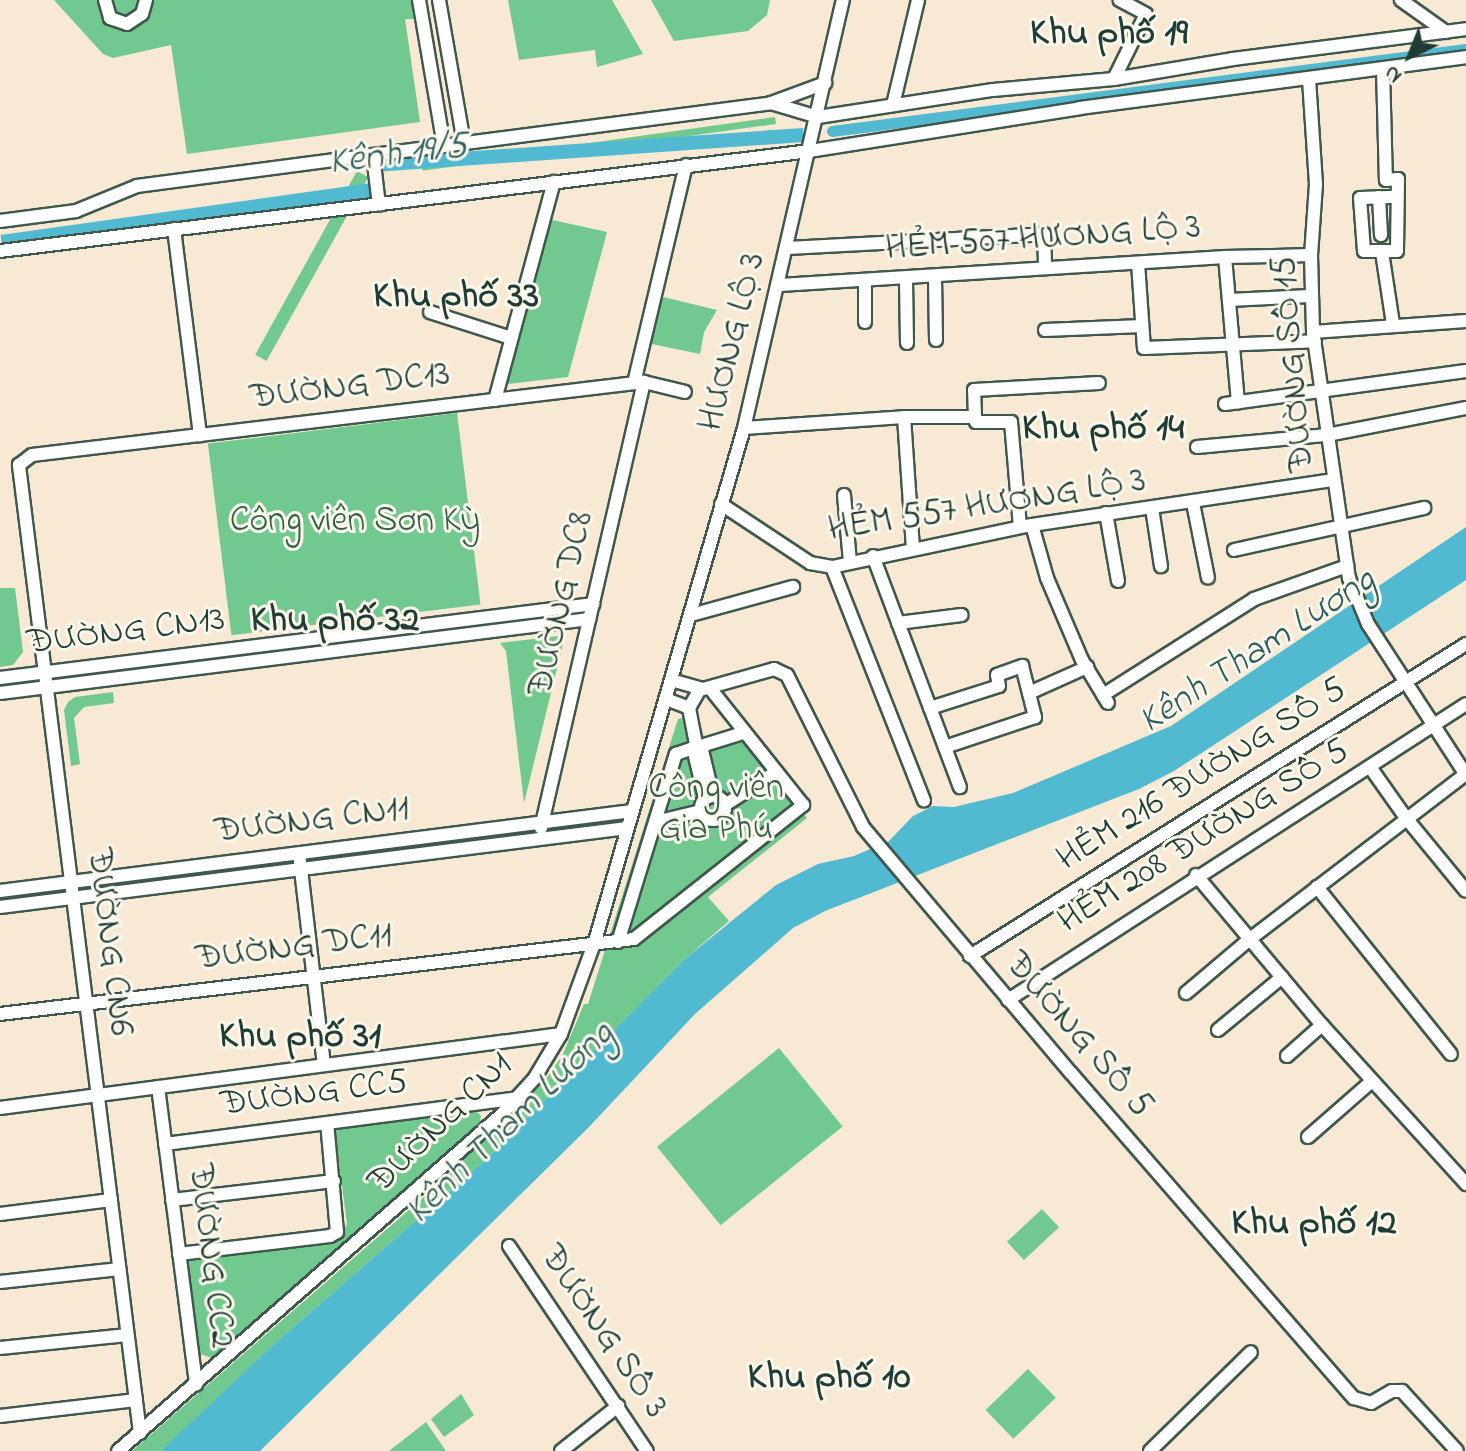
<!DOCTYPE html>
<meta charset="utf-8">
<style>
body{margin:0}
#map{position:relative;width:1466px;height:1451px;overflow:hidden;background:#f7e9d3;font-family:"Indie Flower",sans-serif}
div>[style]{position:absolute}
[style*='--x']{left:calc(var(--x)*1px);top:calc(var(--y)*1px);width:calc(var(--w)*1px);rotate:calc(var(--a)*1deg)}
.green>*{inset:0;background:#72c98f;transform-origin:0 0}
.water>*{inset:0;background:#52bad0;transform-origin:0 0}
.canal>*{height:11px;margin:-5.5px;padding:0 5.5px;transform-origin:5.5px;border-radius:5.5px;background:#52bad0}
.roads{filter:drop-shadow(2px 0 #3f574c) drop-shadow(-2px 0 #3f574c) drop-shadow(0 2px #3f574c) drop-shadow(0 -2px #3f574c)}
.minor>*{height:12px;margin:-6px;padding:0 6px;transform-origin:6px;border-radius:6px;background:#fff}
.minor>.ring{margin:-6px;padding:0;box-sizing:content-box;background:none;border:12px solid #fff;border-radius:50%}
span{translate:-50% -50%;white-space:nowrap;text-align:center;line-height:1.15;-webkit-text-stroke:6px #fbf7ec;paint-order:stroke}
.street-label{font-size:36px;color:#1f3d34}
.park-label{font-size:36px;color:#34604b}
.neighbourhood-label{font-size:38px;color:#1f3d34;font-weight:700}
.water-label{font-size:38px;color:#2c5c5b;font-style:italic}
.north{position:absolute;left:1370px;top:16px;width:80px;height:80px;-webkit-text-stroke:6px #fbf7ec;paint-order:stroke;rotate:223deg;font-size:22px;font-weight:700;line-height:32px;text-align:center;color:#1f3d34}
.north::after{content:'';display:block;margin:auto;width:28px;height:36px;background:#1f3d34;clip-path:polygon(50% 0,100% 100%,50% 72%,0 100%)}
</style>
<div id="map">
<div class="green">
<i style="clip-path:polygon(54px 0,412px 0,416px 19px,405px 19px,420px 122px,187px 154px,171px 45px,113px 58px,103px 54px)"></i>
<i style="clip-path:polygon(508px 0,612px 0,643px 54px,597px 67px,595px 50px,519px 60px)"></i>
<i style="clip-path:polygon(651px 0,770px 0,767px 15px,748px 31px,674px 41px)"></i>
<i style="left:775px;top:117px;width:7px;height:282px;rotate:82deg"></i>
<i style="left:491px;top:154px;width:7px;height:70px;rotate:82deg"></i>
<i style="left:357px;top:171px;width:13px;height:210px;rotate:29deg"></i>
<i style="clip-path:polygon(548px 219px,607px 232px,568px 377px,507px 384px,504px 380px)"></i>
<i style="clip-path:polygon(659px 296px,717px 310px,704px 332px,700px 354px,647px 343px)"></i>
<i style="left:457px;top:413px;width:193px;height:251px;rotate:83deg"></i>
<i style="clip-path:polygon(0 588px,15px 588px,23px 652px,13px 665px,0 667px)"></i>
<i style="clip-path:polygon(558px 636px,563px 644px,524px 803px,506px 651px,500px 643px)"></i>
<i style="clip-path:polygon(113px 692px,114px 703px,84px 707px,74px 718px,80px 764px,71px 766px,64px 710px,68px 702px,75px 697px)"></i>
<i style="clip-path:polygon(698px 715px,705px 742px,741px 737px,807px 818px,708px 897px,729px 921px,686px 958px,482px 1163px,272px 1346px,191px 1424px,161px 1451px,132px 1451px,433px 1189px,543px 1083px,562px 1056px,584px 1004px,588px 1004px,678px 719px)"></i>
<i style="left:779px;top:1048px;width:101px;height:157px;rotate:51deg"></i>
<i style="clip-path:polygon(474px 1109px,481px 1116px,480px 1123px,220px 1355px,212px 1358px,200px 1354px,186px 1264px,189px 1260px,338px 1240px,347px 1224px,335px 1132px,339px 1126px)"></i>
<i style="left:1042px;top:1209px;width:25px;height:48px;rotate:47deg"></i>
<i style="left:1028px;top:1369px;width:40px;height:59px;rotate:46deg"></i>
<i style="clip-path:polygon(461px 1394px,474px 1415px,444px 1437px,431px 1419px)"></i>
<i style="clip-path:polygon(426px 1422px,446px 1451px,389px 1451px)"></i>
</div>
<div class="water">
<i style="left:803px;top:128px;width:14px;height:424px;rotate:86deg"></i>
<i style="left:371px;top:183px;width:14px;height:374px;rotate:82deg"></i>
<i style="clip-path:polygon(1466px 527px,1466px 580px,1174px 771px,1139px 789px,825px 911px,793px 928px,695px 1014px,588px 1128px,260px 1451px,161px 1451px,272px 1346px,482px 1163px,686px 958px,776px 885px,818px 864px,854px 856px,889px 841px,913px 816px,933px 806px,954px 807px,1013px 793px,1171px 726px)"></i>
</div>
<div class="canal">
<i style="--x:832;--y:131;--w:639;--a:-7.37"></i>
</div>
<div class="roads">
<div class="minor">
<i style="--x:105;--y:0;--w:19;--a:74"></i>
<i style="--x:110;--y:18;--w:18;--a:19"></i>
<i style="--x:127;--y:24;--w:18;--a:-34"></i>
<i style="--x:142;--y:14;--w:15;--a:-74"></i>
<i style="--x:419;--y:0;--w:148;--a:80.3"></i>
<i style="--x:439;--y:0;--w:145;--a:80.1"></i>
<i style="--x:1401;--y:0;--w:55;--a:35.4"></i>
<i style="--x:1383;--y:69;--w:111;--a:88.5"></i>
<i style="--x:1386;--y:180;--w:12;--a:-5"></i>
<i style="--x:1398;--y:179;--w:72;--a:90.8"></i>
<i style="--x:1397;--y:251;--w:33;--a:180"></i>
<i style="--x:1364;--y:251;--w:53;--a:-94.3"></i>
<i style="--x:1360;--y:198;--w:37;--a:-2"></i>
<i style="--x:1114;--y:79;--w:72;--a:-63.8"></i>
<i style="--x:1146;--y:14;--w:30;--a:-152"></i>
<i style="--x:1309;--y:79;--w:105;--a:86.2"></i>
<i style="--x:1316;--y:184;--w:71;--a:94"></i>
<i style="--x:1311;--y:255;--w:77;--a:88.5"></i>
<i style="--x:1313;--y:332;--w:249;--a:81.7"></i>
<i style="--x:1349;--y:578;--w:50;--a:67.6"></i>
<i style="--x:1368;--y:624;--w:180;--a:57"></i>
<i style="--x:771;--y:103;--w:58;--a:-20.3"></i>
<i style="--x:893;--y:105;--w:108;--a:-76.6"></i>
<i style="--x:373;--y:155;--w:50;--a:83.2"></i>
<i style="--x:1379;--y:197;--w:38;--a:87"></i>
<i style="--x:0;--y:221;--w:77;--a:-7.5"></i>
<i style="--x:76;--y:211;--w:66;--a:-22.3"></i>
<i style="--x:137;--y:186;--w:238;--a:-7.5"></i>
<i style="--x:373;--y:155;--w:401;--a:-7.4"></i>
<i style="--x:771;--y:103;--w:49;--a:16.6"></i>
<i style="--x:818;--y:117;--w:177;--a:-8.8"></i>
<i style="--x:993;--y:90;--w:121;--a:-5.2"></i>
<i style="--x:1114;--y:79;--w:121;--a:-9.5"></i>
<i style="--x:1233;--y:59;--w:235;--a:-7.3"></i>
<i style="--x:174;--y:229;--w:208;--a:82.8"></i>
<i style="--x:788;--y:248;--w:256;--a:-3.1"></i>
<i style="--x:1044;--y:234;--w:33;--a:88"></i>
<i style="--x:0;--y:251;--w:816;--a:-7.04"></i>
<i style="--x:810;--y:151;--w:273;--a:-9"></i>
<i style="--x:1080;--y:108;--w:389;--a:-7.5"></i>
<i style="--x:1382;--y:252;--w:73;--a:81.3"></i>
<i style="--x:1225;--y:257;--w:146;--a:84.9"></i>
<i style="--x:1138;--y:263;--w:85;--a:86"></i>
<i style="--x:1144;--y:348;--w:171;--a:-2.3"></i>
<i style="--x:935;--y:277;--w:63;--a:89.1"></i>
<i style="--x:906;--y:280;--w:63;--a:89.1"></i>
<i style="--x:780;--y:285;--w:446;--a:-3.6"></i>
<i style="--x:1225;--y:257;--w:86;--a:-1.3"></i>
<i style="--x:1229;--y:300;--w:82;--a:-2.8"></i>
<i style="--x:430;--y:312;--w:85;--a:17.8"></i>
<i style="--x:865;--y:322;--w:41;--a:-90"></i>
<i style="--x:1045;--y:330;--w:97;--a:-2.4"></i>
<i style="--x:1313;--y:332;--w:153;--a:-4.1"></i>
<i style="--x:634;--y:383;--w:224;--a:-76.6"></i>
<i style="--x:495;--y:400;--w:226;--a:-74.9"></i>
<i style="--x:1225;--y:404;--w:243;--a:-7.8"></i>
<i style="--x:904;--y:417;--w:132;--a:86.1"></i>
<i style="--x:975;--y:417;--w:27;--a:-92"></i>
<i style="--x:974;--y:390;--w:125;--a:-3.2"></i>
<i style="--x:975;--y:417;--w:5;--a:79"></i>
<i style="--x:976;--y:422;--w:35;--a:0"></i>
<i style="--x:1011;--y:422;--w:105;--a:85.1"></i>
<i style="--x:744;--y:428;--w:160;--a:-3.9"></i>
<i style="--x:904;--y:417;--w:71;--a:0"></i>
<i style="--x:1197;--y:447;--w:131;--a:-5.3"></i>
<i style="--x:1327;--y:435;--w:142;--a:-11"></i>
<i style="--x:844;--y:495;--w:67;--a:84.9"></i>
<i style="--x:1193;--y:503;--w:76;--a:78.7"></i>
<i style="--x:721;--y:504;--w:107;--a:33.5"></i>
<i style="--x:810;--y:563;--w:22;--a:10"></i>
<i style="--x:832;--y:567;--w:204;--a:-11.9"></i>
<i style="--x:1032;--y:525;--w:305;--a:-8.5"></i>
<i style="--x:1152;--y:508;--w:59;--a:81.2"></i>
<i style="--x:1106;--y:513;--w:69;--a:80"></i>
<i style="--x:1032;--y:525;--w:55;--a:74.2"></i>
<i style="--x:1047;--y:578;--w:89;--a:66.9"></i>
<i style="--x:1082;--y:660;--w:50;--a:58.8"></i>
<i style="--x:1234;--y:550;--w:195;--a:-12.5"></i>
<i style="--x:873;--y:556;--w:247;--a:69.4"></i>
<i style="--x:832;--y:567;--w:251;--a:68.5"></i>
<i style="--x:691;--y:615;--w:106;--a:-15.4"></i>
<i style="--x:898;--y:623;--w:64;--a:-7.2"></i>
<i style="--x:0;--y:678;--w:598;--a:-7.11"></i>
<i style="--x:671;--y:680;--w:33;--a:16"></i>
<i style="--x:703;--y:689;--w:74;--a:-15.7"></i>
<i style="--x:774;--y:669;--w:14;--a:25"></i>
<i style="--x:787;--y:675;--w:170;--a:63.4"></i>
<i style="--x:863;--y:827;--w:322;--a:49.8"></i>
<i style="--x:1071;--y:1073;--w:431;--a:49"></i>
<i style="--x:1354;--y:1398;--w:18;--a:16"></i>
<i style="--x:1371;--y:1403;--w:24;--a:-30"></i>
<i style="--x:1392;--y:1391;--w:10;--a:0"></i>
<i style="--x:1402;--y:1391;--w:81;--a:47.5"></i>
<i style="--x:0;--y:693;--w:594;--a:-7.16"></i>
<i style="--x:1029;--y:693;--w:64;--a:-24.1"></i>
<i style="--x:1103;--y:695;--w:179;--a:-32.4"></i>
<i style="--x:1254;--y:599;--w:99;--a:-19.5"></i>
<i style="--x:666;--y:699;--w:25;--a:21"></i>
<i style="--x:689;--y:708;--w:22;--a:-60"></i>
<i style="--x:689;--y:708;--w:37;--a:79"></i>
<i style="--x:696;--y:744;--w:5;--a:127"></i>
<i style="--x:693;--y:748;--w:51;--a:76.5"></i>
<i style="--x:930;--y:708;--w:72;--a:-17.7"></i>
<i style="--x:999;--y:686;--w:11;--a:-100"></i>
<i style="--x:997;--y:675;--w:27;--a:-20"></i>
<i style="--x:1022;--y:666;--w:53;--a:75.7"></i>
<i style="--x:1035;--y:717;--w:95;--a:161.6"></i>
<i style="--x:696;--y:744;--w:5;--a:22"></i>
<i style="--x:701;--y:746;--w:51;--a:76.5"></i>
<i style="--x:701;--y:746;--w:44;--a:-17.2"></i>
<i style="--x:1370;--y:767;--w:62;--a:54.8"></i>
<i style="--x:1406;--y:818;--w:94;--a:50.6"></i>
<i class="ring" style="left:701px;top:796px;width:12px;height:12px"></i>
<i style="--x:725;--y:805;--w:61;--a:-32.9"></i>
<i style="--x:655;--y:822;--w:47;--a:-13.4"></i>
<i style="--x:541;--y:828;--w:458;--a:-77"></i>
<i style="--x:300;--y:861;--w:205;--a:83.3"></i>
<i style="--x:1196;--y:875;--w:196;--a:50"></i>
<i style="--x:1322;--y:1025;--w:215;--a:47.8"></i>
<i style="--x:1317;--y:887;--w:214;--a:51.3"></i>
<i style="--x:0;--y:891;--w:637;--a:-7.21"></i>
<i style="--x:0;--y:907;--w:632;--a:-7.18"></i>
<i style="--x:618;--y:942;--w:197;--a:-72.9"></i>
<i style="--x:676;--y:754;--w:18;--a:-19"></i>
<i style="--x:970;--y:956;--w:586;--a:-32.17"></i>
<i style="--x:1186;--y:993;--w:84;--a:-40.2"></i>
<i style="--x:1250;--y:939;--w:272;--a:-37.4"></i>
<i style="--x:1008;--y:1000;--w:545;--a:-32.87"></i>
<i style="--x:0;--y:1014;--w:638;--a:-6.75"></i>
<i style="--x:634;--y:939;--w:216;--a:-38.4"></i>
<i style="--x:803;--y:805;--w:149;--a:-128.5"></i>
<i style="--x:1218;--y:1030;--w:83;--a:-39.6"></i>
<i style="--x:1287;--y:1056;--w:47;--a:-41.5"></i>
<i style="--x:158;--y:1087;--w:300;--a:82.7"></i>
<i style="--x:0;--y:1108;--w:566;--a:-7.51"></i>
<i style="--x:1308;--y:1137;--w:85;--a:-41.2"></i>
<i style="--x:165;--y:1144;--w:356;--a:-7.4"></i>
<i style="--x:172;--y:1200;--w:163;--a:-6.7"></i>
<i style="--x:0;--y:1214;--w:112;--a:-7.2"></i>
<i style="--x:509;--y:1246;--w:247;--a:56.1"></i>
<i style="--x:179;--y:1254;--w:152;--a:-6.8"></i>
<i style="--x:330;--y:1236;--w:8;--a:-30"></i>
<i style="--x:337;--y:1232;--w:109;--a:-95.2"></i>
<i style="--x:0;--y:1282;--w:120;--a:-6.2"></i>
<i style="--x:0;--y:1348;--w:128;--a:-5.8"></i>
<i style="--x:0;--y:1416;--w:137;--a:-6.7"></i>
<i style="--x:140;--y:1433;--w:976;--a:-97.13"></i>
<i style="--x:19;--y:465;--w:16;--a:-38"></i>
<i style="--x:32;--y:455;--w:616;--a:-6.8"></i>
<i style="--x:644;--y:382;--w:42;--a:13.7"></i>
<i style="--x:118;--y:1451;--w:509;--a:-41.26"></i>
<i style="--x:501;--y:1115;--w:49;--a:-47.5"></i>
<i style="--x:534;--y:1079;--w:52;--a:-59"></i>
<i style="--x:561;--y:1034;--w:99;--a:-69.9"></i>
<i style="--x:595;--y:941;--w:534;--a:-73.8"></i>
<i style="--x:744;--y:428;--w:439;--a:-77"></i>
<i style="--x:561;--y:1451;--w:73;--a:-38.3"></i>
<i style="--x:1150;--y:1451;--w:141;--a:-44.4"></i>
</div>
</div>
<div class="street-label">
<span style="left:1043px;top:239px;rotate:-4deg">HẺM 507 HƯƠNG LỘ 3</span>
<span style="left:733px;top:342px;rotate:-76deg">HƯƠNG LỘ 3</span>
<span style="left:1294px;top:364px;rotate:-95deg">ĐƯỜNG SỐ 15</span>
<span style="left:350px;top:387px;rotate:-7deg">ĐƯỜNG DC13</span>
<span style="left:987px;top:506px;rotate:-9deg">HẺM 557 HƯƠNG LỘ 3</span>
<span style="left:562px;top:604px;rotate:-77deg">ĐƯỜNG DC8</span>
<span style="left:126px;top:632px;rotate:-7deg">ĐƯỜNG CN13</span>
<span style="left:1202px;top:775px;rotate:-32deg">HẺM 216 ĐƯỜNG SỐ 5</span>
<span style="left:312px;top:821px;rotate:-7deg">ĐƯỜNG CN11</span>
<span style="left:1204px;top:837px;rotate:-32deg">HẺM 208 ĐƯỜNG SỐ 5</span>
<span style="left:109px;top:942px;rotate:83deg">ĐƯỜNG CN6</span>
<span style="left:294px;top:948px;rotate:-7deg">ĐƯỜNG DC11</span>
<span style="left:1078px;top:1035px;rotate:49deg">ĐƯỜNG SỐ 5</span>
<span style="left:314px;top:1094px;rotate:-7deg">ĐƯỜNG CC5</span>
<span style="left:441px;top:1124px;rotate:-44deg">ĐƯỜNG CN1</span>
<span style="left:210px;top:1256px;rotate:83deg">ĐƯỜNG CC2</span>
<span style="left:603px;top:1332px;rotate:56deg">ĐƯỜNG SỐ 3</span>
</div>
<div class="park-label">
<span style="left:355px;top:522px">Công viên Sơn Kỳ</span>
<span style="left:716px;top:809px">Công viên<br>Gia Phú</span>
</div>
<div class="neighbourhood-label">
<span style="left:1109px;top:35px">Khu phố 19</span>
<span style="left:456px;top:298px">Khu phố 33</span>
<span style="left:1103px;top:430px">Khu phố 14</span>
<span style="left:335px;top:622px">Khu phố 32</span>
<span style="left:300px;top:1038px">Khu phố 31</span>
<span style="left:1314px;top:1225px">Khu phố 12</span>
<span style="left:829px;top:1379px">Khu phố 10</span>
</div>
<div class="water-label">
<span style="left:398px;top:156px;rotate:-7deg">Kênh 19/5</span>
<span style="left:1258px;top:652px;rotate:-33deg">Kênh Tham Lương</span>
<span style="left:511px;top:1124px;rotate:-44deg">Kênh Tham Lương</span>
</div>
<div class="north">N</div>
</div>
